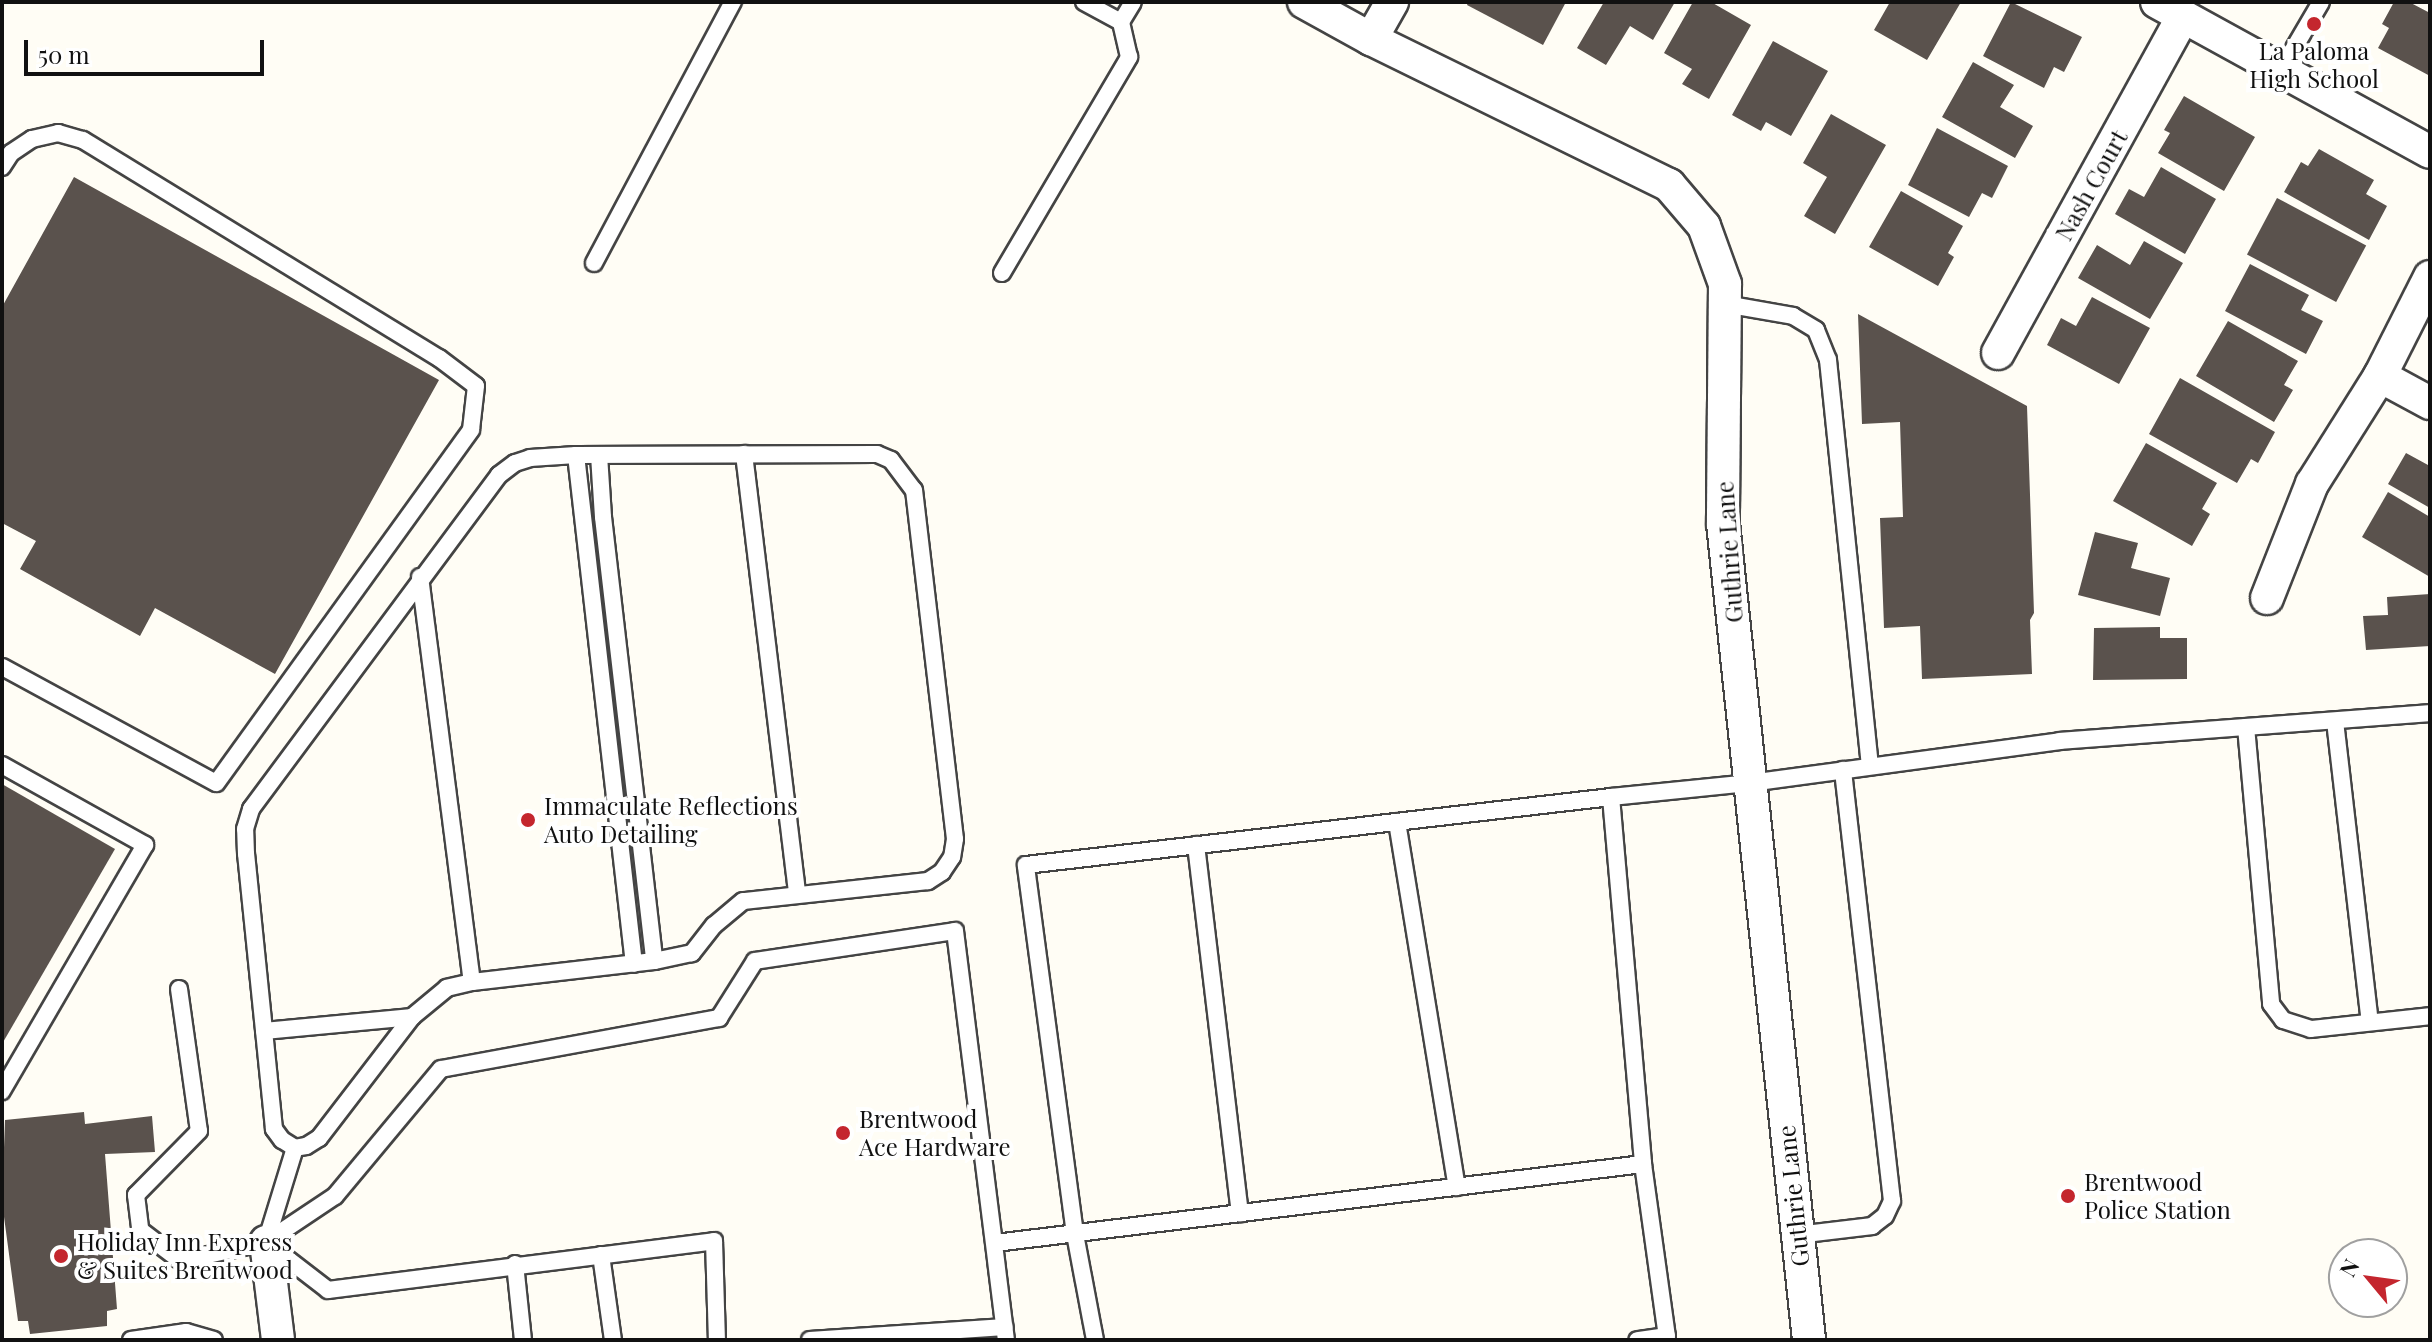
<!DOCTYPE html>
<style>
body{margin:0}
#map{position:relative;width:2432px;height:1342px;overflow:hidden;background:#fffdf5;font-family:"Playfair Display",serif}
div>[style]{position:absolute}
[style*='--x']{left:calc(var(--x)*1px);top:calc(var(--y)*1px);width:calc(var(--w)*1px);rotate:calc(var(--a)*1deg)}
.building>*{inset:0;background:#5a524d;transform-origin:0 0}
.roads{filter:drop-shadow(2px 0 #444) drop-shadow(-2px 0 #444) drop-shadow(0 2px #444) drop-shadow(0 -2px #444)}
.lane>*{height:16px;margin:-8px;padding:0 8px;transform-origin:8px;border-radius:8px;background:#fff}
.street>*{height:32px;margin:-16px;padding:0 16px;transform-origin:16px;border-radius:16px;background:#fff}
.dots>*{width:22px;height:22px;translate:-50% -50%;box-sizing:border-box;border:4px solid #fff;border-radius:50%}
span{translate:-50% -50%;white-space:nowrap;text-align:center;line-height:1.15;-webkit-text-stroke:8px #fff;paint-order:stroke}
.poi-label{font-size:24px;color:#111}
.left{translate:0 -50%;text-align:left}
.street-label{font-size:24px;color:#111}
.frame{position:absolute;inset:0;border:4px solid #111;pointer-events:none}
.north{position:absolute;left:2328px;top:1238px;width:80px;height:80px;box-sizing:border-box;background:#fff;border:2px solid #a0a0a0;border-radius:50%;rotate:299deg;font-size:22px;font-weight:700;line-height:32px;text-align:center;color:#111}
.north::after{content:'';display:block;margin:auto;width:28px;height:36px;background:#c4262e;clip-path:polygon(50% 0,100% 100%,50% 72%,0 100%)}
.scale{position:absolute;left:24px;top:40px;width:240px;height:36px;box-sizing:border-box;border:4px solid #111;border-top:0;padding-left:10px;font-size:24px;line-height:28px;white-space:nowrap;color:#111;-webkit-text-stroke:6px #fff;paint-order:stroke}
</style>
<div id="map">
<div class="building">
<i style="clip-path:polygon(1468px 2px,1566px 2px,1543px 45px,1467px 5px)"></i>
<i style="clip-path:polygon(1604px 2px,1675px 2px,1653px 40px,1630px 26px,1606px 65px,1577px 48px)"></i>
<i style="clip-path:polygon(1693px 2px,1711px 2px,1751px 25px,1709px 99px,1682px 84px,1692px 69px,1664px 53px)"></i>
<i style="clip-path:polygon(1890px 2px,1919px 3px,1961px 2px,1927px 60px,1874px 30px)"></i>
<i style="clip-path:polygon(2011px 2px,2082px 37px,2064px 72px,2054px 67px,2044px 88px,1983px 56px)"></i>
<i style="clip-path:polygon(2394px 2px,2409px 2px,2430px 13px,2430px 76px,2378px 48px,2389px 28px,2382px 24px)"></i>
<i style="clip-path:polygon(1773px 41px,1828px 71px,1791px 136px,1766px 122px,1761px 131px,1732px 115px)"></i>
<i style="clip-path:polygon(1973px 62px,2014px 85px,2000px 107px,2033px 126px,2015px 158px,1942px 117px)"></i>
<i style="clip-path:polygon(2184px 96px,2255px 137px,2224px 191px,2158px 153px,2170px 133px,2164px 130px)"></i>
<i style="clip-path:polygon(1831px 114px,1886px 145px,1835px 234px,1804px 216px,1827px 177px,1803px 163px)"></i>
<i style="clip-path:polygon(1937px 128px,2008px 166px,1992px 198px,1982px 193px,1969px 217px,1908px 185px)"></i>
<i style="clip-path:polygon(2319px 149px,2374px 180px,2366px 194px,2387px 206px,2369px 240px,2284px 192px,2301px 162px,2308px 166px)"></i>
<i style="clip-path:polygon(2161px 167px,2216px 199px,2185px 254px,2115px 214px,2129px 189px,2144px 197px)"></i>
<i style="clip-path:polygon(74px 177px,439px 380px,275px 674px,155px 608px,140px 636px,20px 569px,36px 541px,2px 523px,2px 307px)"></i>
<i style="clip-path:polygon(1901px 191px,1963px 226px,1948px 253px,1954px 257px,1938px 286px,1869px 247px)"></i>
<i style="left:2277px;top:198px;width:101px;height:64px;rotate:28deg"></i>
<i style="clip-path:polygon(2144px 241px,2183px 263px,2150px 319px,2078px 278px,2097px 245px,2130px 265px)"></i>
<i style="clip-path:polygon(2250px 264px,2309px 295px,2301px 310px,2323px 321px,2306px 354px,2225px 311px)"></i>
<i style="clip-path:polygon(2092px 297px,2150px 328px,2119px 384px,2047px 345px,2061px 318px,2076px 326px)"></i>
<i style="clip-path:polygon(1858px 314px,2027px 406px,2034px 613px,2030px 620px,2032px 674px,1922px 679px,1920px 626px,1884px 628px,1880px 518px,1903px 517px,1900px 422px,1862px 424px)"></i>
<i style="clip-path:polygon(2228px 321px,2298px 361px,2284px 385px,2293px 390px,2274px 422px,2196px 376px)"></i>
<i style="clip-path:polygon(2180px 378px,2275px 432px,2258px 463px,2251px 459px,2237px 483px,2149px 434px)"></i>
<i style="clip-path:polygon(2146px 443px,2217px 483px,2202px 509px,2210px 514px,2192px 546px,2113px 501px)"></i>
<i style="clip-path:polygon(2406px 453px,2428px 465px,2430px 461px,2430px 508px,2388px 484px)"></i>
<i style="clip-path:polygon(2388px 492px,2430px 517px,2430px 577px,2362px 537px)"></i>
<i style="clip-path:polygon(2095px 532px,2138px 543px,2131px 568px,2170px 578px,2160px 616px,2078px 595px)"></i>
<i style="clip-path:polygon(2430px 594px,2430px 646px,2366px 650px,2363px 616px,2388px 615px,2387px 597px)"></i>
<i style="clip-path:polygon(2160px 627px,2160px 638px,2187px 638px,2187px 679px,2093px 680px,2094px 628px)"></i>
<i style="clip-path:polygon(2px 784px,115px 849px,2px 1044px)"></i>
<i style="clip-path:polygon(84px 1112px,85px 1124px,152px 1116px,155px 1152px,105px 1154px,117px 1309px,107px 1311px,107px 1326px,30px 1334px,28px 1321px,18px 1321px,2px 1202px,5px 1120px)"></i>
</div>
<div class="roads">
<div class="lane">
<i style="--x:1084;--y:2;--w:42;--a:28.4"></i>
<i style="--x:1121;--y:22;--w:23;--a:-59"></i>
<i style="--x:2280;--y:72;--w:81;--a:-59.6"></i>
<i style="--x:2;--y:167;--w:17;--a:-57"></i>
<i style="--x:11;--y:153;--w:25;--a:-34"></i>
<i style="--x:32;--y:139;--w:27;--a:-13"></i>
<i style="--x:58;--y:133;--w:26;--a:16"></i>
<i style="--x:83;--y:140;--w:417;--a:31.5"></i>
<i style="--x:439;--y:358;--w:46;--a:37.1"></i>
<i style="--x:476;--y:386;--w:44;--a:96.5"></i>
<i style="--x:471;--y:430;--w:435;--a:125.8"></i>
<i style="--x:216;--y:783;--w:243;--a:-151.5"></i>
<i style="--x:594;--y:263;--w:296;--a:-62"></i>
<i style="--x:1002;--y:273;--w:251;--a:-59.5"></i>
<i style="--x:1129;--y:57;--w:36;--a:-103"></i>
<i style="--x:1725;--y:304;--w:69;--a:10"></i>
<i style="--x:1793;--y:316;--w:27;--a:31"></i>
<i style="--x:1816;--y:330;--w:32;--a:68"></i>
<i style="--x:1828;--y:360;--w:408;--a:84.1"></i>
<i style="--x:744;--y:454;--w:442;--a:83.1"></i>
<i style="--x:877;--y:454;--w:15;--a:23"></i>
<i style="--x:891;--y:460;--w:38;--a:53"></i>
<i style="--x:914;--y:490;--w:351;--a:83.3"></i>
<i style="--x:955;--y:839;--w:18;--a:99"></i>
<i style="--x:952;--y:857;--w:18;--a:124"></i>
<i style="--x:942;--y:872;--w:17;--a:147"></i>
<i style="--x:928;--y:881;--w:186;--a:173.8"></i>
<i style="--x:743;--y:901;--w:38;--a:140"></i>
<i style="--x:714;--y:925;--w:36;--a:128"></i>
<i style="--x:692;--y:953;--w:39;--a:168"></i>
<i style="--x:654;--y:961;--w:183;--a:173.4"></i>
<i style="--x:472;--y:982;--w:26;--a:167"></i>
<i style="--x:447;--y:988;--w:45;--a:140.4"></i>
<i style="--x:412;--y:1017;--w:153;--a:127.5"></i>
<i style="--x:319;--y:1138;--w:15;--a:148"></i>
<i style="--x:306;--y:1146;--w:11;--a:170"></i>
<i style="--x:295;--y:1148;--w:15;--a:-148"></i>
<i style="--x:282;--y:1140;--w:14;--a:-126"></i>
<i style="--x:274;--y:1129;--w:276;--a:-95.8"></i>
<i style="--x:246;--y:854;--w:25;--a:-92"></i>
<i style="--x:245;--y:829;--w:21;--a:-73"></i>
<i style="--x:251;--y:809;--w:416;--a:-53.4"></i>
<i style="--x:499;--y:475;--w:20;--a:-37"></i>
<i style="--x:515;--y:463;--w:16;--a:-18"></i>
<i style="--x:530;--y:458;--w:46;--a:-3.7"></i>
<i style="--x:576;--y:455;--w:301;--a:-0.2"></i>
<i style="--x:576;--y:455;--w:512;--a:83.5"></i>
<i style="--x:599;--y:455;--w:62;--a:86.3"></i>
<i style="--x:603;--y:517;--w:447;--a:83.4"></i>
<i style="--x:420;--y:577;--w:408;--a:82.7"></i>
<i style="--x:2335;--y:721;--w:303;--a:83.4"></i>
<i style="--x:2246;--y:727;--w:278;--a:84.8"></i>
<i style="--x:2271;--y:1004;--w:20;--a:53"></i>
<i style="--x:2283;--y:1020;--w:29;--a:18"></i>
<i style="--x:2311;--y:1029;--w:120;--a:-6.2"></i>
<i style="--x:2;--y:765;--w:164;--a:29.2"></i>
<i style="--x:145;--y:845;--w:285;--a:120.2"></i>
<i style="--x:1611;--y:797;--w:140;--a:-5.8"></i>
<i style="--x:1750;--y:783;--w:313;--a:-7.7"></i>
<i style="--x:2060;--y:741;--w:371;--a:-4.3"></i>
<i style="--x:1397;--y:822;--w:370;--a:80.7"></i>
<i style="--x:1196;--y:845;--w:371;--a:83.2"></i>
<i style="--x:179;--y:989;--w:143;--a:82"></i>
<i style="--x:199;--y:1131;--w:90;--a:134.5"></i>
<i style="--x:136;--y:1195;--w:35;--a:83"></i>
<i style="--x:140;--y:1230;--w:51;--a:37.1"></i>
<i style="--x:181;--y:1261;--w:87;--a:-12.6"></i>
<i style="--x:266;--y:1242;--w:83;--a:-33.7"></i>
<i style="--x:335;--y:1196;--w:165;--a:-50.2"></i>
<i style="--x:441;--y:1069;--w:283;--a:-10.4"></i>
<i style="--x:719;--y:1018;--w:67;--a:-57.7"></i>
<i style="--x:755;--y:961;--w:202;--a:-8.5"></i>
<i style="--x:955;--y:931;--w:412;--a:82.9"></i>
<i style="--x:264;--y:1031;--w:149;--a:-5.4"></i>
<i style="--x:1797;--y:1235;--w:76;--a:-6.8"></i>
<i style="--x:1872;--y:1226;--w:16;--a:-38"></i>
<i style="--x:1885;--y:1216;--w:17;--a:-65"></i>
<i style="--x:1892;--y:1201;--w:434;--a:-96.5"></i>
<i style="--x:266;--y:1242;--w:98;--a:-72.9"></i>
<i style="--x:267;--y:1243;--w:77;--a:37.6"></i>
<i style="--x:328;--y:1290;--w:389;--a:-7.2"></i>
<i style="--x:714;--y:1241;--w:99;--a:88.3"></i>
<i style="--x:995;--y:1243;--w:653;--a:-6.95"></i>
<i style="--x:1643;--y:1164;--w:174;--a:82.1"></i>
<i style="--x:1667;--y:1336;--w:30;--a:172"></i>
<i style="--x:601;--y:1255;--w:86;--a:82"></i>
<i style="--x:515;--y:1264;--w:76;--a:84"></i>
<i style="--x:131;--y:1340;--w:56;--a:-8.3"></i>
<i style="--x:186;--y:1332;--w:29;--a:16"></i>
<i style="--x:810;--y:1340;--w:195;--a:-3.8"></i>
<i style="--x:1095;--y:1340;--w:108;--a:-100.7"></i>
<i style="--x:1075;--y:1234;--w:372;--a:-97.6"></i>
<i style="--x:1026;--y:865;--w:589;--a:-6.63"></i>
<i style="--x:1611;--y:797;--w:368;--a:85"></i>
</div>
<div class="street">
<i style="--x:1304;--y:2;--w:77;--a:28.9"></i>
<i style="--x:1371;--y:39;--w:332;--a:26.1"></i>
<i style="--x:1669;--y:185;--w:54;--a:49.5"></i>
<i style="--x:1704;--y:226;--w:62;--a:70.1"></i>
<i style="--x:1725;--y:284;--w:239;--a:90.5"></i>
<i style="--x:1723;--y:523;--w:822;--a:83.99"></i>
<i style="--x:2157;--y:2;--w:311;--a:28.8"></i>
<i style="--x:1371;--y:39;--w:43;--a:-60.4"></i>
<i style="--x:1998;--y:353;--w:384;--a:-61.2"></i>
<i style="--x:2380;--y:376;--w:57;--a:28.4"></i>
<i style="--x:2267;--y:598;--w:123;--a:-68.5"></i>
<i style="--x:2312;--y:484;--w:128;--a:-57.8"></i>
<i style="--x:2380;--y:376;--w:111;--a:-63.2"></i>
<i style="--x:266;--y:1242;--w:99;--a:83"></i>
</div>
</div>
<div class="dots">
<i style="left:2314px;top:24px;background:#c4262e"></i>
<i style="left:528px;top:820px;background:#c4262e"></i>
<i style="left:843px;top:1133px;background:#c4262e"></i>
<i style="left:2068px;top:1196px;background:#c4262e"></i>
<i style="left:61px;top:1256px;background:#c4262e"></i>
</div>
<div class="poi-label">
<span style="left:2314px;top:65px">La Paloma<br>High School</span>
<span class="left" style="left:544px;top:820px">Immaculate Reflections<br>Auto Detailing</span>
<span class="left" style="left:859px;top:1133px">Brentwood<br>Ace Hardware</span>
<span class="left" style="left:2084px;top:1196px">Brentwood<br>Police Station</span>
<span class="left" style="left:77px;top:1256px">Holiday Inn Express<br>&amp; Suites Brentwood</span>
</div>
<div class="street-label">
<span style="left:2091px;top:185px;rotate:-61deg">Nash Court</span>
<span style="left:1729px;top:552px;rotate:-94deg">Guthrie Lane</span>
<span style="left:1793px;top:1196px;rotate:-96deg">Guthrie Lane</span>
</div>
<div class="frame"></div>
<div class="north">N</div>
<div class="scale">50 m</div>
</div>
